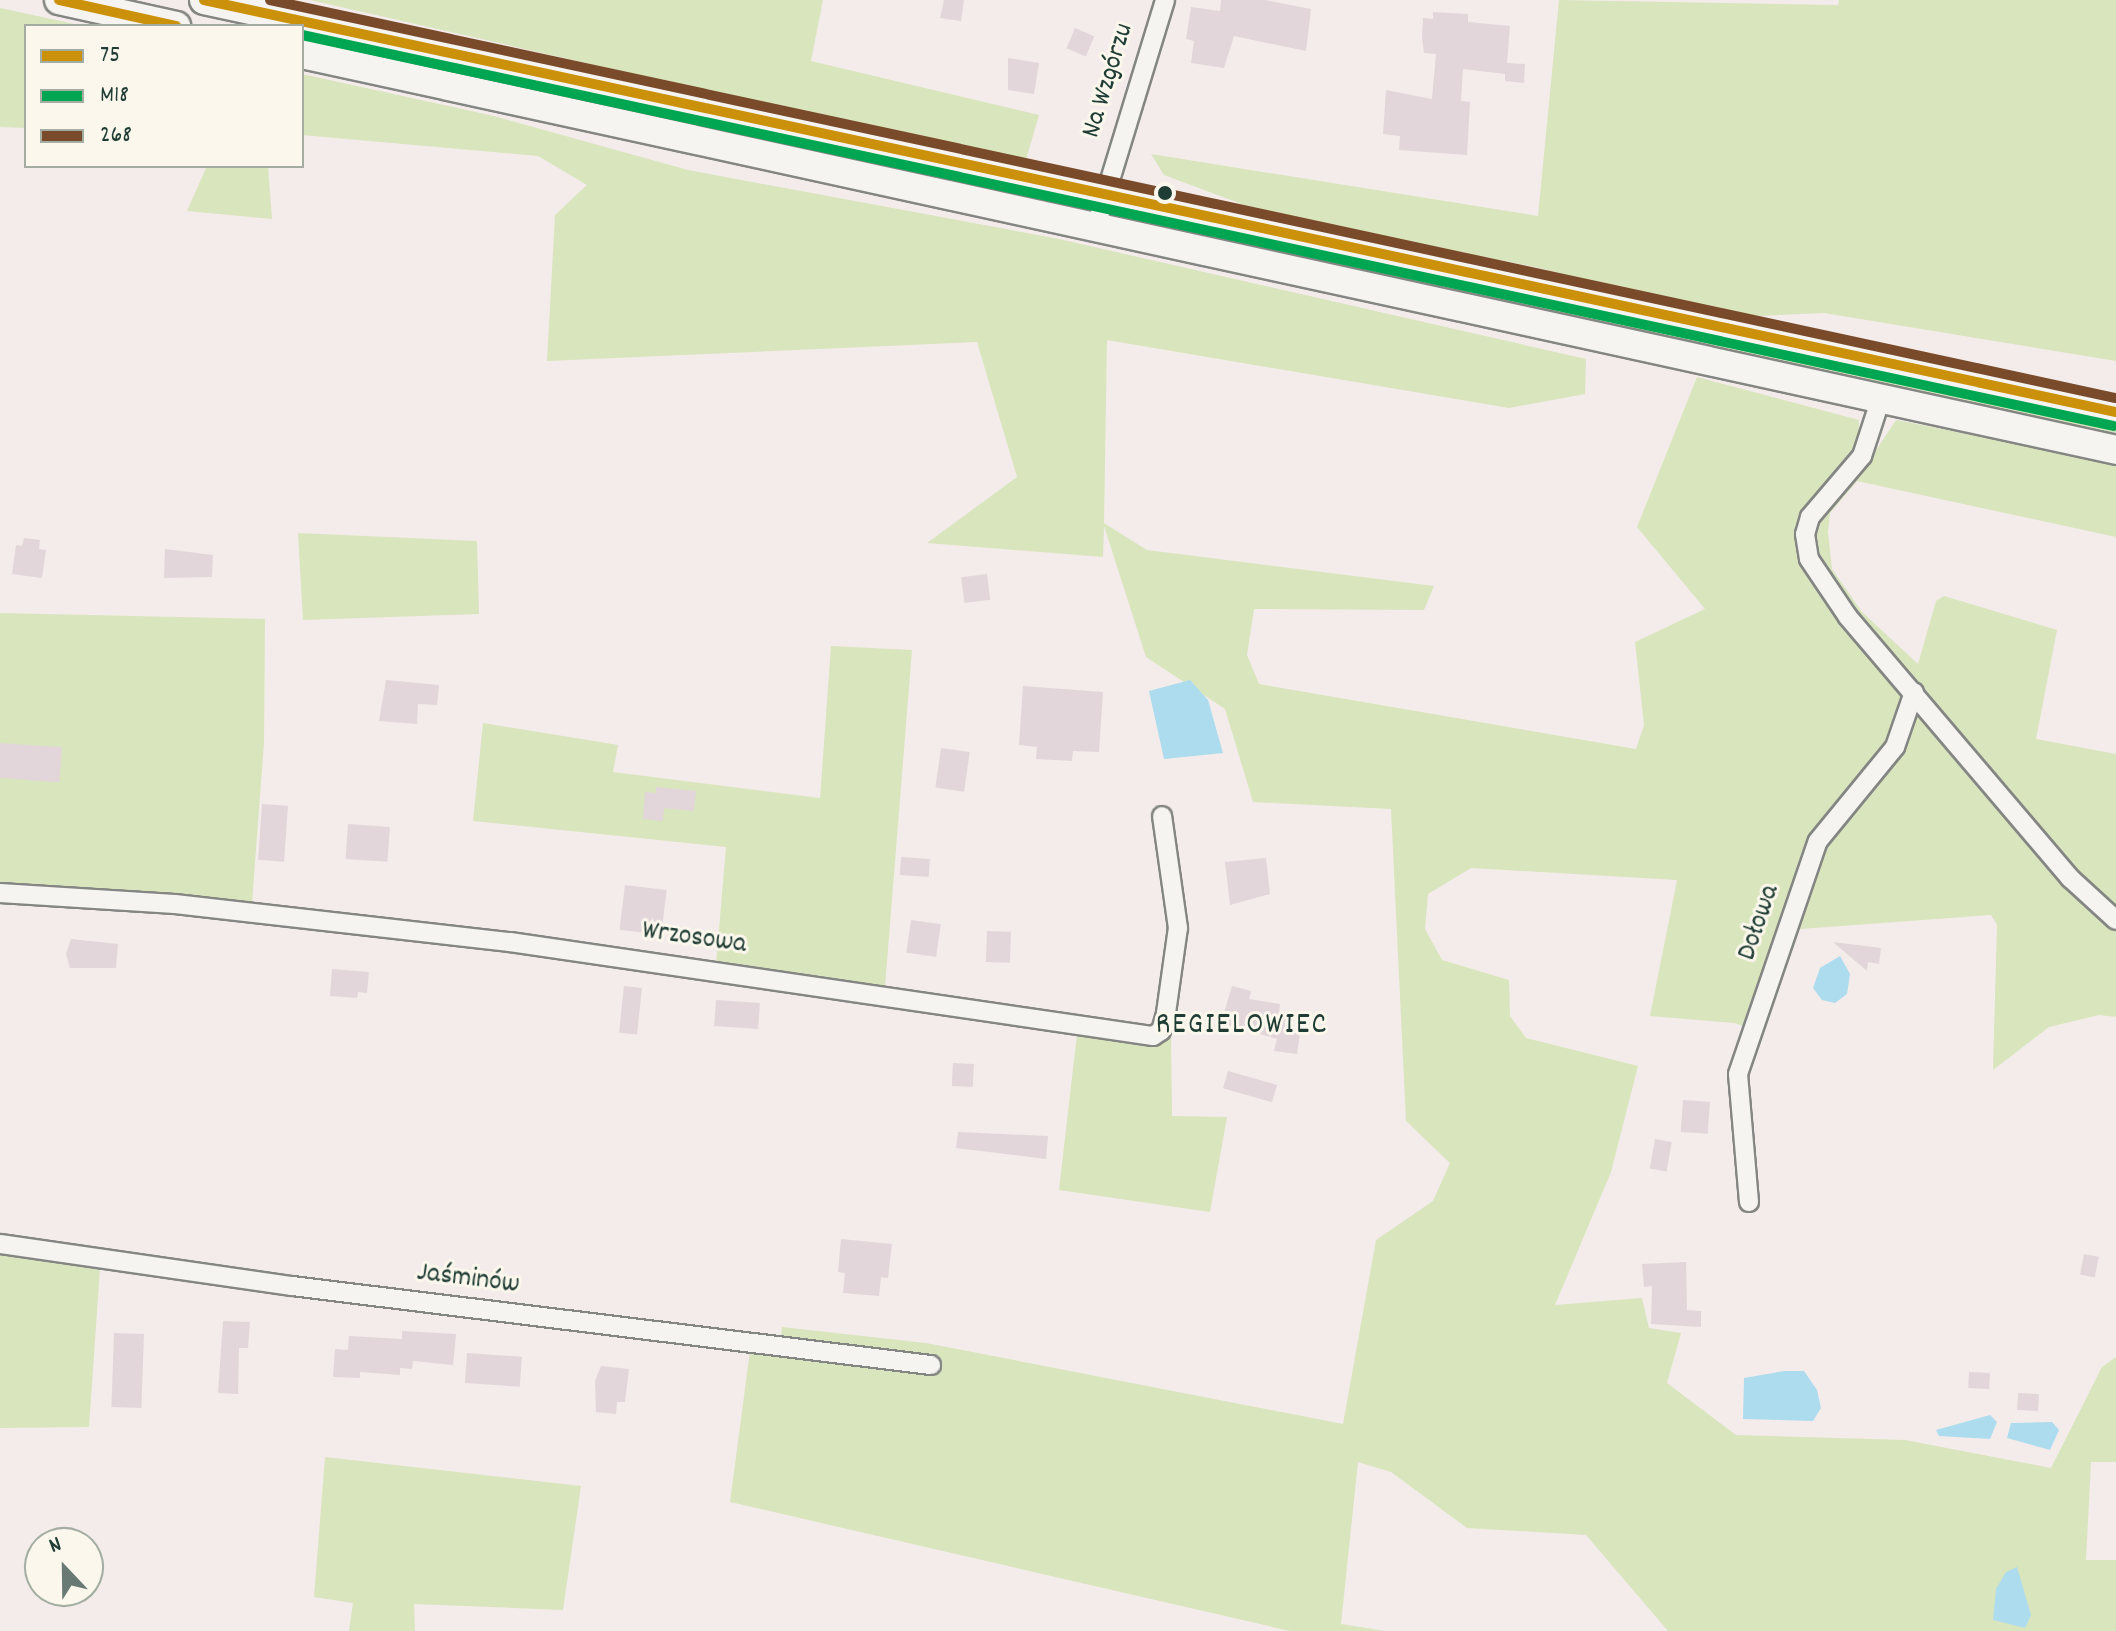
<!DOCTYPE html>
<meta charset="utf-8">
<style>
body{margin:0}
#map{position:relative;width:2116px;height:1631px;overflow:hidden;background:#f3ecea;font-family:Dekko,sans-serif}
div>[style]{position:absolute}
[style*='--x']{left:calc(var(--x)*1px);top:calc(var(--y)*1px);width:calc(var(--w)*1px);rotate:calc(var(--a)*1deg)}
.green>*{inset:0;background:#d9e5bd}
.water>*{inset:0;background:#addcef}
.building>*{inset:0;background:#e2d6da;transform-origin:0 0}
.roads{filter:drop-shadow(2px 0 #848684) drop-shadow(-2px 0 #848684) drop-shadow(0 2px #848684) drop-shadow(0 -2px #848684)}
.minor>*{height:18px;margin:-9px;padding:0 9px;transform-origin:9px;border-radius:9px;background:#f6f4f0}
.primary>*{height:28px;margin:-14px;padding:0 14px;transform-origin:14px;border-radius:14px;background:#f6f4f0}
.bus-1>*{height:10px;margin:-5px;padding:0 5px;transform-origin:5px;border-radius:5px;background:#cc910a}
.bus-2>*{height:10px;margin:-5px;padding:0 5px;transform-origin:5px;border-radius:5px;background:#00a651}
.bus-3>*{height:10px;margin:-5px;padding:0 5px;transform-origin:5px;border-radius:5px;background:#7a4b2a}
.dots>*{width:22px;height:22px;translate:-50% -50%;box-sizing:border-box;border:4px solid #fbf7ec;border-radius:50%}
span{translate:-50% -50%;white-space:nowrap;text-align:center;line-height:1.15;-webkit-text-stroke:6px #fbf7ec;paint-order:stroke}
.street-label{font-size:28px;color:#1f3d34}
.neighbourhood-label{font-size:30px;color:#1f3d34;letter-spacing:2px}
.legend{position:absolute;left:24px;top:24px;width:280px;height:144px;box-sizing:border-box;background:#fbf7ec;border:2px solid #a3ada2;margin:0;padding:10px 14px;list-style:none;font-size:24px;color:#1f3d34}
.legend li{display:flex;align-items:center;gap:16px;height:40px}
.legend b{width:40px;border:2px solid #a3ada2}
.north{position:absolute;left:24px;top:1527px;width:80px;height:80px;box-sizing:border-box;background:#fbf7ec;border:2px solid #a3ada2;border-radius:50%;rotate:338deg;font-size:22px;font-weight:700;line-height:32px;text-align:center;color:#1f3d34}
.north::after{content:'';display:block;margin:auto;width:28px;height:36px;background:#697a74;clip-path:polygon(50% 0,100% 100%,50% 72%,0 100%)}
</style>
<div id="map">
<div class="green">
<i style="clip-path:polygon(310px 0,823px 0,811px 61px,1039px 115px,1025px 163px)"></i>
<i style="clip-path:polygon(1559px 0,1838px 5px,1839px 0,2116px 0,2116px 361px,1824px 313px,1735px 317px,1535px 267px,1263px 212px,1164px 175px,1151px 154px,1538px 216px)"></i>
<i style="clip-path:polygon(0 8px,84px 26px,26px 26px,26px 128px,0 127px)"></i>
<i style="clip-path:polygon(302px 74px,494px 116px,688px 170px,1059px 239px,1586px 359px,1585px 394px,1509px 408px,1107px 340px,1104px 523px,1147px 550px,1434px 586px,1424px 610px,1254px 609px,1247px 655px,1259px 684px,1636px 749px,1644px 725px,1635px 642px,1705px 609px,1637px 527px,1697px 377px,1859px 420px,1857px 479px,1896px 420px,2116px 463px,2116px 537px,1857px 481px,1830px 513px,1828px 532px,1832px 569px,1862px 612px,1918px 664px,1936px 601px,1944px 596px,2057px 630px,2036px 739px,2116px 754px,2116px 1017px,2099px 1015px,2049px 1027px,1993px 1070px,1997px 925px,1991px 915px,1800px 929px,1761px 1032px,1734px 1023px,1650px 1016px,1677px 880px,1471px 868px,1428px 894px,1425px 929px,1442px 960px,1509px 980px,1510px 1016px,1526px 1038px,1638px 1066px,1611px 1172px,1555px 1305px,1642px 1298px,1649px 1328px,1681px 1333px,1667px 1383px,1736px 1435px,1905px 1440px,2051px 1468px,2102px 1367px,2116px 1357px,2116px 1462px,2091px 1462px,2086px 1560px,2116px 1560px,2116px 1631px,1668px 1631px,1586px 1535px,1467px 1528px,1391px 1472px,1358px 1462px,1341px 1624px,1385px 1631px,1290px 1631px,730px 1502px,750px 1351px,781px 1336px,782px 1327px,926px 1343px,1343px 1424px,1376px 1240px,1433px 1201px,1450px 1163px,1406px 1121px,1391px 809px,1253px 802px,1225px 709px,1146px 657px,1104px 526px,1103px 557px,927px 543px,1017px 477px,977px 342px,547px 361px,555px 215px,587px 185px,538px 156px,302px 135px)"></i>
<i style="clip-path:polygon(207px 166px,268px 166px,272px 219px,187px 211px)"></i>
<i style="clip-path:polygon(1150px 218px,2116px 427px,2116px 439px,1147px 226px,1144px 219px)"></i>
<i style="clip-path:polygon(298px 533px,477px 541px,479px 614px,303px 620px)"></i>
<i style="clip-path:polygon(0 613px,265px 619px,264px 742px,252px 903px,0 887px)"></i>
<i style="clip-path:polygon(831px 646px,912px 650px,885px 986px,716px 964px,726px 847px,473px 821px,483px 723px,618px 745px,613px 772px,820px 798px)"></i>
<i style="clip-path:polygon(1171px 1032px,1172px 1116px,1227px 1117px,1210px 1212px,1059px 1190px,1077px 1034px)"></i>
<i style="clip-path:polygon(0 1254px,100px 1268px,89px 1427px,0 1428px)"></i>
<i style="clip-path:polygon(325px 1457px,581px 1486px,563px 1610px,414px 1604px,415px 1631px,349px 1631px,353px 1603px,314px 1597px)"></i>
</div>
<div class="water">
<i style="clip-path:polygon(1190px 680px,1208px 700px,1223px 753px,1164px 759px,1149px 691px)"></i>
<i style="clip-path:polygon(1840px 956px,1850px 974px,1847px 994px,1835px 1003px,1822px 1000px,1813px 988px,1820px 968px)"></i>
<i style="clip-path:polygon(1784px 1371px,1804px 1371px,1817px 1390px,1821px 1408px,1813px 1421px,1743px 1419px,1744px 1378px)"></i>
<i style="clip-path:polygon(1990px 1415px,1997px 1422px,1990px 1439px,1939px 1436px,1936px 1430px)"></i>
<i style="clip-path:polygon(2052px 1422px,2059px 1430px,2050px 1450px,2007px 1438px,2011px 1423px)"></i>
<i style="clip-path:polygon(2017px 1567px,2031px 1615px,2025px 1628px,1993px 1620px,1996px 1589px,2006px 1572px)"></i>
</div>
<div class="building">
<i style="clip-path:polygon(944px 0,964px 0,961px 21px,940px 18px)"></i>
<i style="clip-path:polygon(1221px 0,1265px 0,1311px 9px,1306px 51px,1234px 36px,1224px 68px,1191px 63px,1194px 41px,1186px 39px,1191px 7px,1220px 11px)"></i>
<i style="clip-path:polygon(1433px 12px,1468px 14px,1468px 22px,1510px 26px,1507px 63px,1525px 64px,1524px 83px,1505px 81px,1505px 74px,1463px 69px,1461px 101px,1470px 102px,1467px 155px,1399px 150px,1400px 136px,1383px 134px,1386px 90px,1432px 99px,1436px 54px,1424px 53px,1422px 38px,1423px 18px,1433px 19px)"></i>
<i style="left:1075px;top:28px;width:21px;height:22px;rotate:23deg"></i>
<i style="clip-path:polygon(1008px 58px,1039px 63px,1034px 94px,1008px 90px)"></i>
<i style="clip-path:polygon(24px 538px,40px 540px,39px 549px,46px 550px,42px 578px,12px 574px,16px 545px,22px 546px)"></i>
<i style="clip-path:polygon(165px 549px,213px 555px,212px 577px,164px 578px)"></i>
<i style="left:987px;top:574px;width:26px;height:26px;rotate:83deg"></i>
<i style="clip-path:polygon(386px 680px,439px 685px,437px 705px,418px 704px,417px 724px,379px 721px)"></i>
<i style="clip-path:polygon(1023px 686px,1103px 692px,1099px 752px,1073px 751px,1072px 761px,1036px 759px,1037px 747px,1019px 745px)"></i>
<i style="left:0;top:743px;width:62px;height:35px;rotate:4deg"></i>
<i style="left:941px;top:748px;width:29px;height:40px;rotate:8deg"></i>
<i style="clip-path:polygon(656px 787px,696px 791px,694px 811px,664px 808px,663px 821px,643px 819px,645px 792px,656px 793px)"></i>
<i style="left:262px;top:804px;width:26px;height:56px;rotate:4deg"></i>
<i style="left:348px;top:824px;width:42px;height:35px;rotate:4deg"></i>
<i style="left:901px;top:857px;width:29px;height:18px;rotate:4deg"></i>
<i style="clip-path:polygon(1266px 858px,1270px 894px,1230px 905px,1225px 862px)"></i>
<i style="left:625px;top:885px;width:42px;height:45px;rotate:7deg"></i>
<i style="left:911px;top:920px;width:30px;height:33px;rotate:8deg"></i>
<i style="left:987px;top:931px;width:24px;height:31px;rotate:2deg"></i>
<i style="clip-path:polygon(71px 939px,118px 944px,116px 968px,70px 968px,66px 954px)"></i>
<i style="clip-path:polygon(1833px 942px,1881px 948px,1879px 964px,1868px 962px,1867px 971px)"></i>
<i style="clip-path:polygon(332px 969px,369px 972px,367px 993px,358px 992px,357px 998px,330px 996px)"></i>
<i style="left:624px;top:986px;width:18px;height:47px;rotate:6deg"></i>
<i style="clip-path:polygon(1232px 986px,1251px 991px,1249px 999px,1280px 1004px,1279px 1014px,1286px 1016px,1284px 1031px,1300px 1034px,1297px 1054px,1274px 1051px,1277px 1039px,1221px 1023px)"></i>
<i style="left:716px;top:1000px;width:44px;height:26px;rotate:4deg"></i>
<i style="left:953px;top:1063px;width:21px;height:23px;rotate:3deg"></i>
<i style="left:1228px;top:1071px;width:51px;height:18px;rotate:16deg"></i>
<i style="left:1683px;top:1100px;width:27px;height:32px;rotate:4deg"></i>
<i style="clip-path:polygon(958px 1132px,1048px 1136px,1046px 1159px,956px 1148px)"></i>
<i style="left:1655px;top:1139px;width:17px;height:30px;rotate:10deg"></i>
<i style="clip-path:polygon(841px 1239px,892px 1244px,888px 1278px,881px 1277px,879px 1296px,843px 1293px,845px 1273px,838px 1272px)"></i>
<i style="left:2084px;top:1254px;width:15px;height:21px;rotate:11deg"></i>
<i style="clip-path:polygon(1686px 1262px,1687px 1310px,1701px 1311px,1701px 1327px,1651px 1324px,1652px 1286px,1644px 1287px,1642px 1264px)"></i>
<i style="clip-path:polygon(223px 1321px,250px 1322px,248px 1348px,239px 1348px,238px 1394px,218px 1393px)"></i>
<i style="clip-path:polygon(402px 1331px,456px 1334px,453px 1365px,413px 1361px,412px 1369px,400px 1368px,400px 1375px,360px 1372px,360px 1378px,333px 1377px,335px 1349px,348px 1350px,349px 1336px,402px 1339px)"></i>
<i style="left:114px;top:1333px;width:30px;height:74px;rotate:2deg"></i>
<i style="left:467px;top:1353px;width:55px;height:30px;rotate:4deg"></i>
<i style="clip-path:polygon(601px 1366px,629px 1369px,625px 1402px,617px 1402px,616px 1414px,596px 1412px,595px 1381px)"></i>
<i style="left:1969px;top:1372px;width:21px;height:16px;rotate:3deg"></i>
<i style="left:2018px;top:1393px;width:21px;height:17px;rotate:3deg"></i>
</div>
<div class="roads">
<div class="minor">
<i style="--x:1096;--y:226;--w:236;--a:-73"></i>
<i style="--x:1881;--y:398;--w:61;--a:108.1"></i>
<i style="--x:1862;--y:456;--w:80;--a:130.4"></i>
<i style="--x:1810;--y:517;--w:18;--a:106"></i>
<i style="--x:1805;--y:534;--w:25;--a:81"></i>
<i style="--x:1809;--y:559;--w:70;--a:56.1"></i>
<i style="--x:1848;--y:617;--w:343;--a:49.6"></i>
<i style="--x:2070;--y:878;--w:62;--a:42.4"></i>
<i style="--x:0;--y:893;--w:175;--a:3.6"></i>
<i style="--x:175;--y:904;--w:337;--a:6.5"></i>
<i style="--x:510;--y:942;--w:650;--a:8.32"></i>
<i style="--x:1153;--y:1036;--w:9;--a:-32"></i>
<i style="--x:1161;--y:1031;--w:19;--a:-74"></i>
<i style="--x:1166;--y:1013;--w:86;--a:-82"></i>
<i style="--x:1178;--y:928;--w:113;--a:-98.1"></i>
<i style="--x:1749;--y:1202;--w:128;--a:-94.9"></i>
<i style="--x:1738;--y:1074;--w:246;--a:-71.1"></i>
<i style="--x:1818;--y:841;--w:122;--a:-50.7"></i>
<i style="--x:1895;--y:747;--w:58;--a:-70.9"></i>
<i style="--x:0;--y:1244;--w:295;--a:8.2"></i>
<i style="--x:292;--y:1286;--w:644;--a:7.05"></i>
</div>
<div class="primary">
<i style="--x:59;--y:0;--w:120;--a:12.5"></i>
<i style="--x:204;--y:0;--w:1956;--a:12.16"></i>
<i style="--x:302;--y:54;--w:1857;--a:12.31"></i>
</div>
</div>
<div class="bus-1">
<i style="--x:59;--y:0;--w:120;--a:12.5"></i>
<i style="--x:204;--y:0;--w:1956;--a:12.16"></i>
</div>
<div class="bus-2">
<i style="--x:302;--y:35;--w:1853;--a:12.18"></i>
</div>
<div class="bus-3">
<i style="--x:270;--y:0;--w:1888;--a:12.17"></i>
</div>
<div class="dots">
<i style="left:1165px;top:193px;background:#1f3d34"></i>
</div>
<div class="street-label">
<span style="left:1109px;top:81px;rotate:-73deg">Na Wzgórzu</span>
<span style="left:1760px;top:923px;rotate:-71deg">Dołowa</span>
<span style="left:694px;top:939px;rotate:8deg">Wrzosowa</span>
<span style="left:468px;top:1280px;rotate:7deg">Jaśminów</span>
</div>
<div class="neighbourhood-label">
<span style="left:1242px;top:1027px">REGIELOWIEC</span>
</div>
<ul class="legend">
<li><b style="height:10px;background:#cc910a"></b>75</li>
<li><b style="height:10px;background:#00a651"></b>M18</li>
<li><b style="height:10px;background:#7a4b2a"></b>268</li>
</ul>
<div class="north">N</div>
</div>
